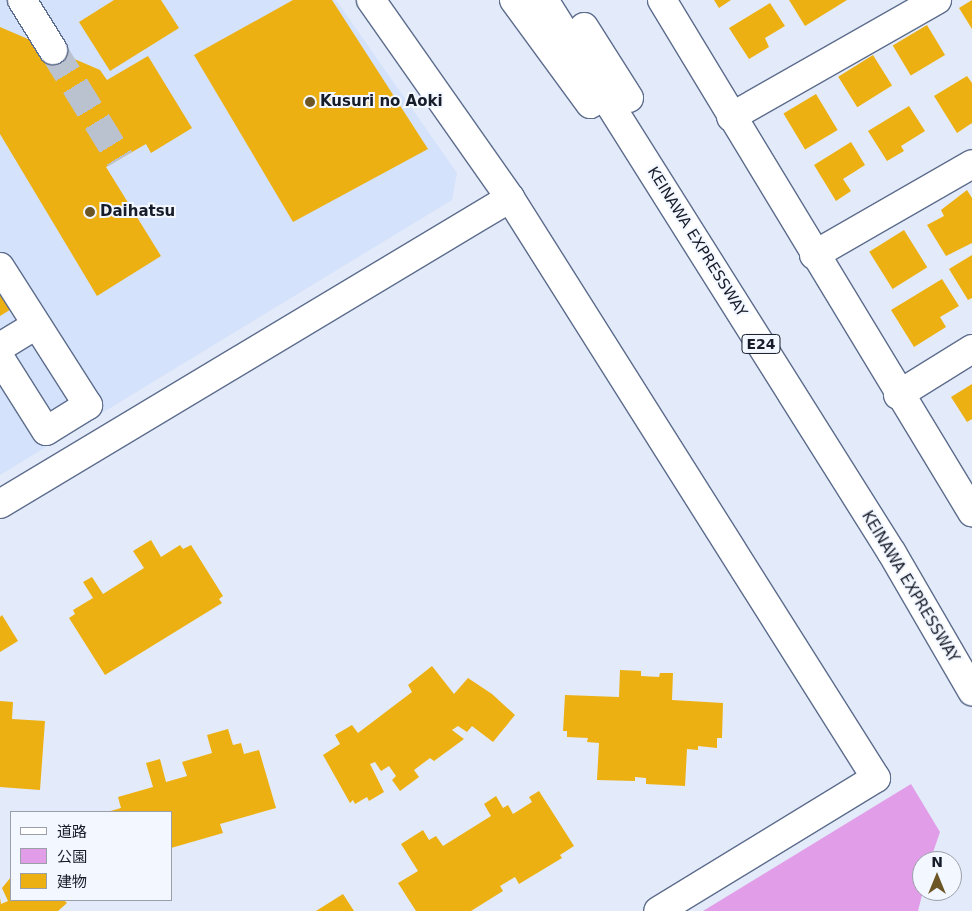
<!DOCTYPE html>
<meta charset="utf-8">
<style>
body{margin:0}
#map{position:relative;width:972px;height:911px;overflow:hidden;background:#e3eaf9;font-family:"DejaVu Sans","Noto Sans JP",sans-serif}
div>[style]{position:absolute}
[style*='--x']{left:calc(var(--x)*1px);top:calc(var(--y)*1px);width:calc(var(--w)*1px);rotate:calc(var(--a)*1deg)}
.built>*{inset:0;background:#d5e2fb}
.green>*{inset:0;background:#e29de8}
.building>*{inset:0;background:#ecb013;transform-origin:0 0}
.minor-tunnel>*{height:28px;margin-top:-14px;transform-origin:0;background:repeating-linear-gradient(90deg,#bac1cf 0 28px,transparent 0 42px)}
.roads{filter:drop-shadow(1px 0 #5d6d8c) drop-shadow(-1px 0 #5d6d8c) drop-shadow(0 1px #5d6d8c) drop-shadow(0 -1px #5d6d8c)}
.minor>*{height:28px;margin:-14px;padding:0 14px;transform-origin:14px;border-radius:14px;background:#fff}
.highway>*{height:28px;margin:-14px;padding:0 14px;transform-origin:14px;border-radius:14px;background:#fff}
.dots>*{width:14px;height:14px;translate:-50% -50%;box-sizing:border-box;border:2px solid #f3f7ff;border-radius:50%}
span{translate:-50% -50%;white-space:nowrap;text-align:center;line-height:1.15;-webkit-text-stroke:4px #f3f7ff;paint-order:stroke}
.shield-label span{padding:1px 4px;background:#f3f7ff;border:1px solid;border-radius:4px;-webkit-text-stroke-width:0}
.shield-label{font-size:14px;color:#161c29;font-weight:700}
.poi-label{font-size:15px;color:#161c29;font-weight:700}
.left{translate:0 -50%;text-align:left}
.street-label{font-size:15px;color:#161c29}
.legend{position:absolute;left:10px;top:811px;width:162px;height:90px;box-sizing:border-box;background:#f3f7ff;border:1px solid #9b9fa9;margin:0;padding:6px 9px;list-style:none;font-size:15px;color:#161c29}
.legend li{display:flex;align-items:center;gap:10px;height:25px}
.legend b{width:25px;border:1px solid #9b9fa9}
.north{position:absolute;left:912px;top:851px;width:50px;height:50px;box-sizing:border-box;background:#f3f7ff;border:1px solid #9b9fa9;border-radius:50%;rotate:0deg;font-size:14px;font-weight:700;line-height:20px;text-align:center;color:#161c29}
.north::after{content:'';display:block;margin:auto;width:18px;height:22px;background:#6d5626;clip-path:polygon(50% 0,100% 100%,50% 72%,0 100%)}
</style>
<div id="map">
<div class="built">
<i style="clip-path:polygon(0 0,336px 0,457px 173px,452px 200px,0 475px)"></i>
</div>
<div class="green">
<i style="clip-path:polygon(911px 784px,940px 832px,930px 861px,922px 861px,923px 891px,918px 911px,703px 911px)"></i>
</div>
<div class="building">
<i style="clip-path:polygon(114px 0,161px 0,179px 28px,110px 71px,79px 22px)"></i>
<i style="clip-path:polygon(293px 0,332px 0,428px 149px,293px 222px,194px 55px)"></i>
<i style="clip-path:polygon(714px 0,731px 0,719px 8px)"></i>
<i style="clip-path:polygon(789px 0,847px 0,805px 26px)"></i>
<i style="clip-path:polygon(972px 0,972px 29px,959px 8px)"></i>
<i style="clip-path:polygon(770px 3px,785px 26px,765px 38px,769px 47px,749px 59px,729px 28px)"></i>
<i style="left:927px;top:25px;width:35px;height:40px;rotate:59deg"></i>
<i style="clip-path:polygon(0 27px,100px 70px,107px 80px,148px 56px,192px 128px,151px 153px,146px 144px,106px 167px,161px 256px,97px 296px,0 134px)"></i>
<i style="left:873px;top:55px;width:36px;height:41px;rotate:58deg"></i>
<i style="clip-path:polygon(967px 76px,972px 83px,972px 123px,957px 133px,934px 96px)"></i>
<i style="left:816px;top:94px;width:42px;height:38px;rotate:59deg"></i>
<i style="clip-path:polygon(909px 106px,925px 131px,901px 146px,904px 151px,887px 161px,868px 131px)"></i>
<i style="clip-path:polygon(851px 142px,865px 165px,843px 179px,851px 191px,836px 201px,814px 165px)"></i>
<i style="clip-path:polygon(967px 190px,972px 198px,972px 243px,946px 256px,927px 225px,944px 216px,941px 210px)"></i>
<i style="left:904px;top:230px;width:44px;height:41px;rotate:58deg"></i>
<i style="clip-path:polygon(972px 255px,972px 298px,968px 300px,949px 269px)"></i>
<i style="clip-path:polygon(942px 279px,959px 306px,940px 317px,946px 327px,914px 347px,891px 310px)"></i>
<i style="clip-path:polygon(0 287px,13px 308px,0 316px)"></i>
<i style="clip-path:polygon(972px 384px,972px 419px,967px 422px,951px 397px)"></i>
<i style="clip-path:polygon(151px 540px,161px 557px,180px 545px,183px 549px,191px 545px,223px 596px,219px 599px,222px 603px,105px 675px,69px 618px,75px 614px,73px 610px,93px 598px,83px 582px,92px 577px,103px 594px,144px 568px,133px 551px)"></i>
<i style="clip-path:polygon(2px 615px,18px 641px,0 652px,0 617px)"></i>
<i style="clip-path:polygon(432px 666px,454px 694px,468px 678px,492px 694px,515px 715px,493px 742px,472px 726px,467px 732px,458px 726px,452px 730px,464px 739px,434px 761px,430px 758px,414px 770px,419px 777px,400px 791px,392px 780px,396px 776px,389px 766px,381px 771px,375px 762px,370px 764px,384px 792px,369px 801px,367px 797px,355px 804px,353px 800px,350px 803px,323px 755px,340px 744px,335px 735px,352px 725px,358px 733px,412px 692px,408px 685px)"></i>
<i style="clip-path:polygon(620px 670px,641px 671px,641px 676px,659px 677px,660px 673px,673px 673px,672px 700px,723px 703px,722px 738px,717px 738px,717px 748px,698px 746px,698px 750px,687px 749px,685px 786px,646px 784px,646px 778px,635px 777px,635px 781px,597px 780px,599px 743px,587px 742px,588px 738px,567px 737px,567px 731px,563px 731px,565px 695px,619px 697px)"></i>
<i style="clip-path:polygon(0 701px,13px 702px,12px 719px,45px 721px,40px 790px,0 787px)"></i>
<i style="clip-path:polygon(228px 729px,233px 745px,241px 743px,244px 754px,259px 750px,276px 808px,220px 824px,223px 833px,171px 848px,171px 812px,107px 812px,121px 808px,118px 797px,153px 787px,146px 763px,160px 759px,166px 782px,187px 776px,182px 762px,212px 753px,207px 735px)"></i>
<i style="clip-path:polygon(539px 791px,574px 846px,560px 855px,562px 858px,519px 884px,515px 877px,500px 886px,503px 891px,471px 911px,416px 911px,398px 883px,418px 871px,401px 844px,423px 830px,429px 840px,436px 836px,443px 846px,491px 816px,484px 804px,496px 796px,503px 808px,508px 805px,513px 814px,532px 802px,529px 797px)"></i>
<i style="clip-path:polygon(11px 877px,11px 900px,64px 900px,67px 903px,58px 911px,0 911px,0 898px,1px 904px,8px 901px,2px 888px)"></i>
<i style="clip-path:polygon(343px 894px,354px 911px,316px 911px)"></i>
</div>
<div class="minor-tunnel">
<i style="--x:53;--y:50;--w:128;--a:58.4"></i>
</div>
<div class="roads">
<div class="minor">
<i style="--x:22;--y:0;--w:59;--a:58.2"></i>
<i style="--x:371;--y:0;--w:242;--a:54.9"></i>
<i style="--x:510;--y:198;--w:686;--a:57.75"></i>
<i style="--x:876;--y:778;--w:255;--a:148.6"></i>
<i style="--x:662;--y:0;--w:599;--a:58.81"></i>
<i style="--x:731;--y:117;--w:237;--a:-29.6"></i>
<i style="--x:814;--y:255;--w:182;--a:-29.9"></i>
<i style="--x:0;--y:267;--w:164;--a:57.5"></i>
<i style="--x:88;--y:405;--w:49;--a:148.2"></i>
<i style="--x:46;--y:431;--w:86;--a:-122.2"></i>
<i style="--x:0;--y:347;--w:42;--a:-31.4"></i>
<i style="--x:898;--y:395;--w:87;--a:-31.9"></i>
<i style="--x:0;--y:504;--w:595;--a:-30.96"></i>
</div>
<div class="highway">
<i style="--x:514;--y:0;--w:129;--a:53.8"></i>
<i style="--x:544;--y:0;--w:653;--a:57.82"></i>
<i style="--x:892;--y:553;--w:160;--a:59.9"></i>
<i style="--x:584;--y:27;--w:84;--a:57.6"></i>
</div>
</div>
<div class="dots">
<i style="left:310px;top:102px;background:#6d5626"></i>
<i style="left:90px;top:212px;background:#6d5626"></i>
</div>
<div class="shield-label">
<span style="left:761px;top:344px">E24</span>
</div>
<div class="poi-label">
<span class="left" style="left:320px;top:102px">Kusuri no Aoki</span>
<span class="left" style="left:100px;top:212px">Daihatsu</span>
</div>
<div class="street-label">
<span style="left:697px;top:242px;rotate:58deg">KEINAWA EXPRESSWAY</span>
<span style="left:910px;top:587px;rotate:59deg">KEINAWA EXPRESSWAY</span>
</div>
<ul class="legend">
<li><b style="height:6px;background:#fff"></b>道路</li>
<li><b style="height:14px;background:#e29de8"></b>公園</li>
<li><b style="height:14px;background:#ecb013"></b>建物</li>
</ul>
<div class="north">N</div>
</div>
